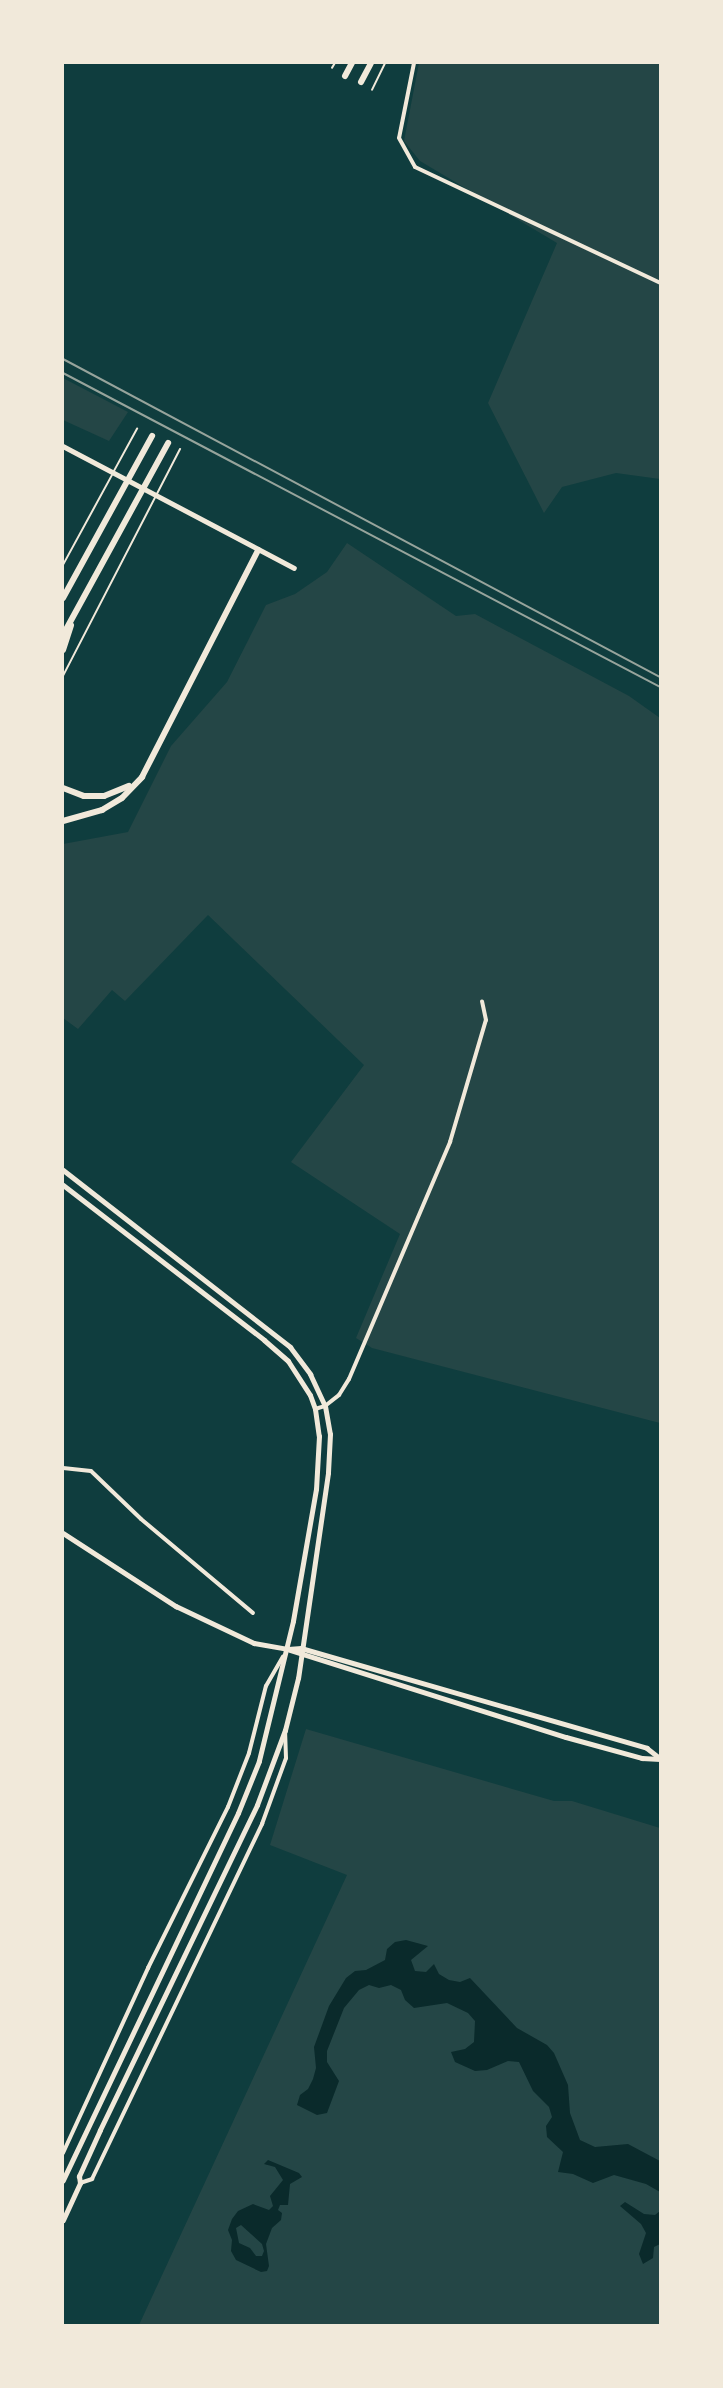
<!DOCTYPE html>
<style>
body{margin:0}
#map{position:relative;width:723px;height:2388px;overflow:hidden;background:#0f3d3e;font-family:"Work Sans",sans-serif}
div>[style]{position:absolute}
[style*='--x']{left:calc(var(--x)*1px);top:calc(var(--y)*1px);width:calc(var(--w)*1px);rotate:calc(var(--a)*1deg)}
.green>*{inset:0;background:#244646}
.water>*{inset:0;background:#0a2a2b}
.service>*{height:1.5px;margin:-0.75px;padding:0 0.75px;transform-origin:0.75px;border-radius:0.75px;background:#f1e9da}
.minor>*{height:4px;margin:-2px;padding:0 2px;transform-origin:2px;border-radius:2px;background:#f1e9da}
.tertiary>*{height:4.5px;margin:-2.25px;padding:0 2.25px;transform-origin:2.25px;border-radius:2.25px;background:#f1e9da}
.secondary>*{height:5px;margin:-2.5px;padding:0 2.5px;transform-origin:2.5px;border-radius:2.5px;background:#f1e9da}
.primary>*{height:6px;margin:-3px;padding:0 3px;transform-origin:3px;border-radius:3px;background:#f1e9da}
.rail>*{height:2px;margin:-1px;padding:0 1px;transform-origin:1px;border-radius:1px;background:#97a49c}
span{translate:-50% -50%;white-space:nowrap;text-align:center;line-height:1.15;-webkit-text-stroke:4.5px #f1e9da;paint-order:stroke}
.frame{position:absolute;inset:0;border:64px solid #f1e9da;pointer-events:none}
</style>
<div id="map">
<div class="green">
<i style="clip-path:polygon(419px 63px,660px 63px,660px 479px,616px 473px,562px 487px,544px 513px,488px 403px,557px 243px,420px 161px,404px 141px)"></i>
<i style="clip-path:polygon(63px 378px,128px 412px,109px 441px,63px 420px)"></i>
<i style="clip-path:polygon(347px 543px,456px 616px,475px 614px,629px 696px,660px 718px,660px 1423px,372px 1348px,356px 1338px,400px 1234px,291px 1162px,364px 1065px,208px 915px,125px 1001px,112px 990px,78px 1029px,63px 1018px,63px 844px,128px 832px,171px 746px,227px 682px,266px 605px,295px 594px,327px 572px)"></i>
<i style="clip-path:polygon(306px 1729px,554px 1801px,572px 1801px,660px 1828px,660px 2325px,139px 2325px,347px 1875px,270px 1845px)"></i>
</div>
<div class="water">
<i style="clip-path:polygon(406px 1940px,428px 1946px,411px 1960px,415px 1971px,426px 1972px,434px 1964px,439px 1974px,449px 1980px,460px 1982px,470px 1978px,517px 2028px,547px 2045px,554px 2053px,568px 2085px,570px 2113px,580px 2140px,595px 2147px,628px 2144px,660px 2161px,660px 2192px,646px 2184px,614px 2175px,593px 2183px,573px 2174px,558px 2172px,563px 2152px,547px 2137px,546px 2126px,552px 2117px,549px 2107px,533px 2091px,519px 2062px,508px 2061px,487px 2070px,475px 2071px,455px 2062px,451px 2052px,465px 2049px,474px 2042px,475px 2021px,468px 2013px,447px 2003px,414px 2008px,405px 2000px,401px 1990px,391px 1985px,379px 1988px,369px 1985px,359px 1990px,344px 2008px,327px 2051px,327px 2062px,339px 2081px,327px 2113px,317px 2115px,297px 2105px,300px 2095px,308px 2089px,313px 2079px,316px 2068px,314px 2047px,329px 2006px,346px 1978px,355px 1971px,366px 1970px,385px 1960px,387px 1949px,395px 1942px)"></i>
<i style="clip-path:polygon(evenodd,268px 2160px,299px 2173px,302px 2177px,290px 2184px,288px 2205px,280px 2205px,278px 2210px,282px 2213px,281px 2220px,272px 2228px,266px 2244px,269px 2266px,267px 2271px,261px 2272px,236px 2260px,231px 2251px,232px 2240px,228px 2230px,232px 2219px,238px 2211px,253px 2204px,269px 2210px,273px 2206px,270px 2196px,283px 2180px,275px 2167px,264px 2164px,268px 2160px,241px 2225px,262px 2244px,264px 2251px,262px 2256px,256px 2256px,250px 2248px,239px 2243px,236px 2228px,241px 2225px)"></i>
<i style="clip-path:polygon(625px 2202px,644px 2214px,655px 2215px,660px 2211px,660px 2244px,654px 2247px,653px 2258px,643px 2264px,639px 2254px,646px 2233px,641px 2224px,620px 2206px)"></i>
</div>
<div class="service">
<i style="--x:332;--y:68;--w:6;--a:-59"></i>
<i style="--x:372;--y:90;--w:30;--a:-64"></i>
<i style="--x:114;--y:471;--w:48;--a:-61.3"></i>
<i style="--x:63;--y:565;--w:102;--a:-61.4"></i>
<i style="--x:63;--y:676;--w:255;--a:-62.7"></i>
</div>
<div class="minor">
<i style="--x:414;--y:63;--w:76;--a:101.3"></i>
<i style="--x:399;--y:138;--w:33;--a:61"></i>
<i style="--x:415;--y:167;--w:271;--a:25.3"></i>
<i style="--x:315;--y:1409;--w:10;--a:-17"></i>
<i style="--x:325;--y:1406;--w:18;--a:-38"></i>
<i style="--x:339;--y:1395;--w:19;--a:-58"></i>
<i style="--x:349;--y:1379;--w:258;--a:-66.9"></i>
<i style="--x:450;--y:1142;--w:127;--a:-73.6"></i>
<i style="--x:486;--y:1020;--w:19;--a:-102"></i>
<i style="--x:63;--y:1468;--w:28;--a:6"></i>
<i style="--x:91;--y:1471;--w:69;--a:43.8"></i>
<i style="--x:141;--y:1519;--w:146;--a:40"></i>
<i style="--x:63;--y:2153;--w:204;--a:-65.3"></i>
<i style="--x:148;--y:1968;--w:180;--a:-63.6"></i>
<i style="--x:228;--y:1807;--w:58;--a:-68.7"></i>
<i style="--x:249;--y:1753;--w:69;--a:-75.8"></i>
<i style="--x:266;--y:1686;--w:34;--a:-60"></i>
<i style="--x:80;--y:2183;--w:13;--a:-18"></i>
<i style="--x:92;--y:2179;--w:394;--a:-64.4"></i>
<i style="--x:262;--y:1824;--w:70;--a:-70"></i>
<i style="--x:286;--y:1758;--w:27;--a:-92"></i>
</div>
<div class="tertiary">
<i style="--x:63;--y:446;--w:261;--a:27.8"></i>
<i style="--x:63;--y:1533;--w:135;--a:32.9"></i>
<i style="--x:176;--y:1606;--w:86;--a:25.4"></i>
<i style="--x:254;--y:1643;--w:35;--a:10"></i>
<i style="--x:288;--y:1649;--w:13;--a:-4"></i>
<i style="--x:301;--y:1648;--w:360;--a:16.1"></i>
<i style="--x:647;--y:1748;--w:16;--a:38"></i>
<i style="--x:290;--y:1650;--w:289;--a:17.5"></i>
<i style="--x:566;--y:1737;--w:79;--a:15.4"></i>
<i style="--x:642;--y:1758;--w:18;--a:3"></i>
</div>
<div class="secondary">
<i style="--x:63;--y:1170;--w:288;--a:37.9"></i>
<i style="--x:290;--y:1347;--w:34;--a:53"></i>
<i style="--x:310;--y:1374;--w:35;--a:65"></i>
<i style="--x:325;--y:1406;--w:28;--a:80"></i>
<i style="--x:330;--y:1434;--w:39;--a:93"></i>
<i style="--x:328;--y:1473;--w:207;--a:98.3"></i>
<i style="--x:298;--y:1678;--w:54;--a:104"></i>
<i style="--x:285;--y:1730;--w:80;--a:110.5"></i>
<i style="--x:257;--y:1805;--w:361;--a:115.8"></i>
<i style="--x:100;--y:2130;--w:51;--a:114.5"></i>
<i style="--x:79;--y:2176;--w:7;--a:82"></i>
<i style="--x:80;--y:2183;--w:41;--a:114.7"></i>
<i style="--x:63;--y:1185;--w:254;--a:37.6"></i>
<i style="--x:264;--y:1340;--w:32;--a:41"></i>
<i style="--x:288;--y:1361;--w:40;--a:57.1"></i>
<i style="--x:310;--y:1395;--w:15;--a:70"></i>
<i style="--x:315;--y:1409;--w:27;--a:82"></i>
<i style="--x:319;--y:1436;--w:53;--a:93.2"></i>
<i style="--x:316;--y:1489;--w:134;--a:99.9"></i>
<i style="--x:293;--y:1621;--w:144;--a:103.7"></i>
<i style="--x:259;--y:1761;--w:56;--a:112"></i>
<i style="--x:238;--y:1813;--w:407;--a:115.5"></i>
</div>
<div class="primary">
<i style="--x:345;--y:76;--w:15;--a:-62"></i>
<i style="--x:361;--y:82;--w:21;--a:-62"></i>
<i style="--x:63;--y:598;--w:185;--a:-61.2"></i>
<i style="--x:63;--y:635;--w:219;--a:-61.3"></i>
<i style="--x:63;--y:650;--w:26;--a:-72"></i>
<i style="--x:63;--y:788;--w:22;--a:21"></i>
<i style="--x:84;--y:796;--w:20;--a:0"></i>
<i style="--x:104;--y:796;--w:27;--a:-22"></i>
<i style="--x:63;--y:821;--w:41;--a:-15.8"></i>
<i style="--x:102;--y:810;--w:23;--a:-31"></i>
<i style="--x:122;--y:798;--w:29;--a:-46"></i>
<i style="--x:142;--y:777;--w:255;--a:-62.9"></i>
</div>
<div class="rail">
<i style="--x:63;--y:359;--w:676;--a:28.04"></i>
<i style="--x:63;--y:373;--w:675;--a:27.74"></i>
</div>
<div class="frame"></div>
</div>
